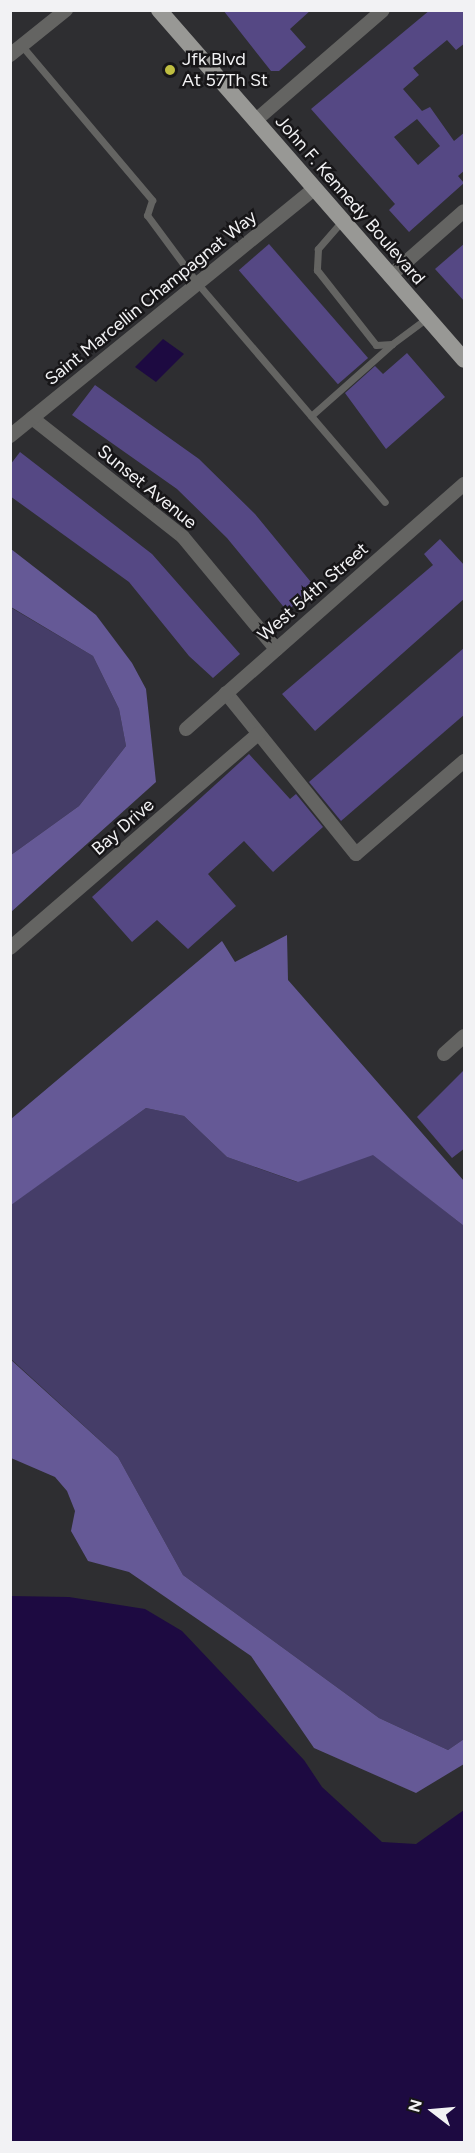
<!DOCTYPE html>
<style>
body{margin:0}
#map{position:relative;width:475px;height:2153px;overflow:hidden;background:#2e2e31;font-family:Figtree,sans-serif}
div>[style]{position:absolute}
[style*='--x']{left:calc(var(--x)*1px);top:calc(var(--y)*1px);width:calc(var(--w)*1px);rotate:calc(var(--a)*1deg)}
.green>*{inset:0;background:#453d68}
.forest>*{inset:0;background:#655996}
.water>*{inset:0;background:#1d0a41}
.building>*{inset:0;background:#554884;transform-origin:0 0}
.service>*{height:7px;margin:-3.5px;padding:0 3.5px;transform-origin:3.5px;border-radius:3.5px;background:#646462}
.minor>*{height:14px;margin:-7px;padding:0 7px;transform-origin:7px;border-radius:7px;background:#646462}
.primary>*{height:16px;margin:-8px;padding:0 8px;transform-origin:8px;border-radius:8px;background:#989895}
.dots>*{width:16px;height:16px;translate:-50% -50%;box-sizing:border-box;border:3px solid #171618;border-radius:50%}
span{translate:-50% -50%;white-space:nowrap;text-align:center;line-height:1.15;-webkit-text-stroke:5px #171618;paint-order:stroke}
.poi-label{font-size:18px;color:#f2f2f4}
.left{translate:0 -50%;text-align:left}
.street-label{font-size:18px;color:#f2f2f4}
.frame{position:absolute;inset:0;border:12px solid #f2f2f4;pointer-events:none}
.north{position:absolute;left:403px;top:2081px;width:60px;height:60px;-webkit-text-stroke:4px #171618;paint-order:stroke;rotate:286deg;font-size:16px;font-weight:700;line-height:24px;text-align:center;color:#f2f2f4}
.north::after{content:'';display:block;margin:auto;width:21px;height:27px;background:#f2f2f4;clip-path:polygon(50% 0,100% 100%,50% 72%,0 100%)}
</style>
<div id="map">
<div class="green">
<i style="clip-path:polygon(10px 607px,93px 656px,119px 709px,126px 746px,79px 806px,11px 855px)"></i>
<i style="clip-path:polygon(146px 1108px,184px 1116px,227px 1157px,297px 1182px,373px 1154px,464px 1226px,464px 1739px,448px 1750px,379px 1718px,183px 1575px,118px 1457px,11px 1359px,10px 1205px)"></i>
</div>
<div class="forest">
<i style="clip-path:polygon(11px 549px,96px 615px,132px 663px,146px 689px,156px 782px,11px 912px,11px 855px,79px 806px,126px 746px,119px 709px,93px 656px,11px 607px)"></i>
<i style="clip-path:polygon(287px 935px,288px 980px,464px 1181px,464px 1226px,373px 1155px,298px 1182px,227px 1157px,184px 1116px,146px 1108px,11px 1205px,11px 1119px,222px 941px,235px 962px)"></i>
<i style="clip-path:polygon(10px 1359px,118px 1457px,183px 1575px,379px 1718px,448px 1750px,464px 1739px,464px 1764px,416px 1793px,314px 1748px,251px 1656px,129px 1572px,88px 1561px,71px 1531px,75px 1511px,67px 1491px,55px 1477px,11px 1458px)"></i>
</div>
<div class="water">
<i style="clip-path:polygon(163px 339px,184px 354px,156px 382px,135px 367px)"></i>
<i style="clip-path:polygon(11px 1596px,69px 1597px,145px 1609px,182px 1631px,304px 1760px,322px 1787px,382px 1842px,416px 1844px,464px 1810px,464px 2142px,11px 2142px)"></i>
</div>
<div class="building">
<i style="clip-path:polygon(223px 10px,311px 10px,290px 29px,306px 47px,279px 71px,271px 71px)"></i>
<i style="clip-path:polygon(evenodd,430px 10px,465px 10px,465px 43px,456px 50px,447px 40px,413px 68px,419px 75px,403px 89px,422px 111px,430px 107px,454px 141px,465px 132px,465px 170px,458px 176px,464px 183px,409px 232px,389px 210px,395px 204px,311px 109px,430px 10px,417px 119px,440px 146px,418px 165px,394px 137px,417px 119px)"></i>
<i style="clip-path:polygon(465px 243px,465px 302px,435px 269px)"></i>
<i style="left:269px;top:244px;width:151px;height:40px;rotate:49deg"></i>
<i style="clip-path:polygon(407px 353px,445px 397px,386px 449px,345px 393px,375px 366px,383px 374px)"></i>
<i style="clip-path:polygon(95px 385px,199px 459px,255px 514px,315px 587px,287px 611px,227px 538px,177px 489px,72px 415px)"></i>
<i style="clip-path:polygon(20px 452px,152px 554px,240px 654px,213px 678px,189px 656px,129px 582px,10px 496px,10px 465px)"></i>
<i style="clip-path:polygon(440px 539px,465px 566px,465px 598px,315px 731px,282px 694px,433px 565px,424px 554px)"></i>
<i style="clip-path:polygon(465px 647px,465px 714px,341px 821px,309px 782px)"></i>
<i style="clip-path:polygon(249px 754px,290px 799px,296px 794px,323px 827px,273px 872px,244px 841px,208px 874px,236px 906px,188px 949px,157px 920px,132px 942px,92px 897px)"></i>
<i style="clip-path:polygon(465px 1069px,465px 1148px,452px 1158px,417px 1117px)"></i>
</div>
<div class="service">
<i style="--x:22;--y:46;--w:202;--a:49.8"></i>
<i style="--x:152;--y:200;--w:16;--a:108"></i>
<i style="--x:147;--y:215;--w:86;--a:53.5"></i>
<i style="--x:198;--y:284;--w:287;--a:49.4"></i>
<i style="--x:342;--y:221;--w:37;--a:131"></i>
<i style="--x:318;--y:249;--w:21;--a:93"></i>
<i style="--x:317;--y:270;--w:95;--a:51.8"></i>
<i style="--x:376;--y:345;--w:16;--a:-4"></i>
<i style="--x:392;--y:344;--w:44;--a:-36.6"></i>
<i style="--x:311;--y:416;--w:108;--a:-41.6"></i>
</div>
<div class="minor">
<i style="--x:10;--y:55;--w:72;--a:-38.8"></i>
<i style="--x:255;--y:121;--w:169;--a:-40.9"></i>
<i style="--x:390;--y:276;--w:98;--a:-41.3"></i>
<i style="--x:32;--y:418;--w:192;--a:38.2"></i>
<i style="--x:183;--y:537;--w:146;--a:50.3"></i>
<i style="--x:10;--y:436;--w:392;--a:-39.1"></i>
<i style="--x:226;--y:693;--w:207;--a:51.1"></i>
<i style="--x:356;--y:854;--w:143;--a:-40.7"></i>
<i style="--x:186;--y:729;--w:371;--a:-41.4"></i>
<i style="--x:10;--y:948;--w:328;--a:-40.8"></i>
<i style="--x:444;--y:1054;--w:27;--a:-42"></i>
</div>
<div class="primary">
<i style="--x:159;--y:10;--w:464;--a:48.9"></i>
</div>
<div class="dots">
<i style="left:170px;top:70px;background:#bfbe41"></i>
</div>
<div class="poi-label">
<span class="left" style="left:182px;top:70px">Jfk Blvd<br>At 57Th St</span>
</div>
<div class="street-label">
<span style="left:350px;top:200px;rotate:49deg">John F. Kennedy Boulevard</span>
<span style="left:151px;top:298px;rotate:-39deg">Saint Marcellin Champagnat Way</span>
<span style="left:147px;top:487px;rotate:39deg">Sunset Avenue</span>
<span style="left:313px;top:592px;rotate:-41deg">West 54th Street</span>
<span style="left:123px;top:827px;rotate:-41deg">Bay Drive</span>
</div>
<div class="frame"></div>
<div class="north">N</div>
</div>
